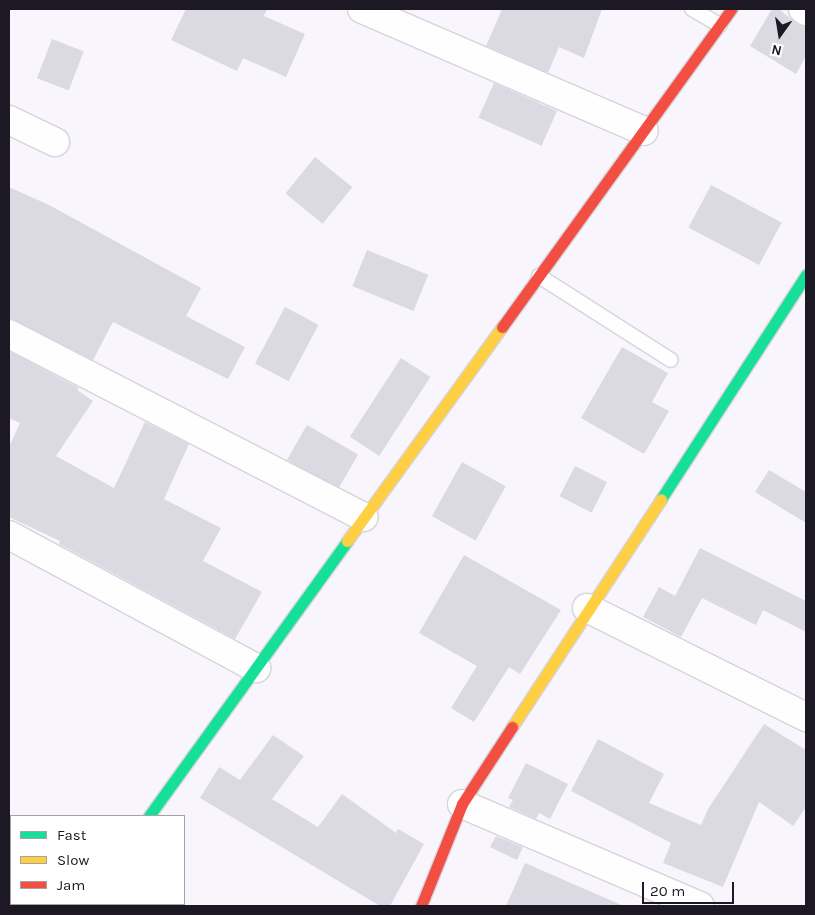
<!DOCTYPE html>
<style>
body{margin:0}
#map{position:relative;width:815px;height:915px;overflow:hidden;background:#f8f6fc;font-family:Karla,sans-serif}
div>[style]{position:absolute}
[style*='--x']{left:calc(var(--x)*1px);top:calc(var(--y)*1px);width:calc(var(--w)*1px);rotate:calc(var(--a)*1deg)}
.building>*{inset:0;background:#dbdae2;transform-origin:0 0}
.roads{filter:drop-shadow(1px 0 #d6d3dc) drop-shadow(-1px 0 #d6d3dc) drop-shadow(0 1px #d6d3dc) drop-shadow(0 -1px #d6d3dc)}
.lane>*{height:14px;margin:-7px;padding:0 7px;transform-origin:7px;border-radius:7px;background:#fefeff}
.street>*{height:28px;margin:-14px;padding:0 14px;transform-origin:14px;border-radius:14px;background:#fefeff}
.fast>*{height:11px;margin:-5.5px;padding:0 5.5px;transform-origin:5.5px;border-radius:5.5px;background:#16e098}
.slow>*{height:11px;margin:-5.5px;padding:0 5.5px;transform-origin:5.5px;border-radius:5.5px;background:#ffcf43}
.jam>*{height:11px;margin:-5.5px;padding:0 5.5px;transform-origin:5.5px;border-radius:5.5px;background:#f24e42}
span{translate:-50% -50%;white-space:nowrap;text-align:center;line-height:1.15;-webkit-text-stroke:4px #fff;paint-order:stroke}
.frame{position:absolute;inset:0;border:10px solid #1d1924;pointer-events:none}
.legend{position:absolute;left:10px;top:815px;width:175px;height:90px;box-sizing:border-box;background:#fff;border:1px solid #a5a3a7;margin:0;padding:6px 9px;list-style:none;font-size:15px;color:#1d1924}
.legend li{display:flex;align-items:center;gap:10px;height:25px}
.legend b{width:25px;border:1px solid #a5a3a7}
.north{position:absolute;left:755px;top:10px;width:50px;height:50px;-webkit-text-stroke:4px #fff;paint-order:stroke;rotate:193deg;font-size:14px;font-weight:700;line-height:20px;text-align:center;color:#1d1924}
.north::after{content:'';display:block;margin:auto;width:18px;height:22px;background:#1d1924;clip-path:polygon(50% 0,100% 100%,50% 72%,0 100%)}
.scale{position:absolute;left:642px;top:882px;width:92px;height:22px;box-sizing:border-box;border:2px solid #1d1924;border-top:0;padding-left:6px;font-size:15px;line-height:18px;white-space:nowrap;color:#1d1924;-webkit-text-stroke:4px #fff;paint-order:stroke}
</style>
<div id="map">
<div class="building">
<i style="clip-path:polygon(186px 9px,267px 9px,264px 16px,305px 34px,286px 77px,243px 58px,237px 71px,171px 40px)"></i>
<i style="clip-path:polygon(502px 9px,602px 9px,584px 58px,559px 47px,548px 73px,486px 46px)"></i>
<i style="clip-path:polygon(772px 9px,779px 9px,797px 24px,806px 26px,806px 56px,796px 74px,750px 46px)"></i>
<i style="left:52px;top:39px;width:34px;height:42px;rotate:21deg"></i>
<i style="left:494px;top:83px;width:69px;height:38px;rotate:24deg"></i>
<i style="left:315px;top:157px;width:48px;height:47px;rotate:39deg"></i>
<i style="left:711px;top:185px;width:80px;height:48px;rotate:28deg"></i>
<i style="clip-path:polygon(9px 187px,49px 205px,201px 288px,186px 316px,245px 347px,228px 379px,113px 322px,93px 360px,9px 318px)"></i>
<i style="left:367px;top:250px;width:66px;height:39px;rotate:22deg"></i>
<i style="left:285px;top:307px;width:38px;height:64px;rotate:28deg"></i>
<i style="clip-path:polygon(622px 347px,668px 373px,652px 402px,669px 411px,644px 454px,581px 418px)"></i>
<i style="clip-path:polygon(9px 351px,79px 388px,77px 390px,93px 401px,56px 456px,114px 488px,145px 422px,189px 444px,164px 499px,221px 528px,203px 561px,262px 592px,235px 639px,59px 544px,60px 541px,9px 517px,9px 447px,20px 423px,9px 418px)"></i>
<i style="left:401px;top:358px;width:35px;height:94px;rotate:33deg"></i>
<i style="left:307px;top:425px;width:59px;height:40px;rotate:30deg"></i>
<i style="left:462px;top:462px;width:50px;height:62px;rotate:29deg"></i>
<i style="left:575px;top:466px;width:36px;height:34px;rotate:27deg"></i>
<i style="clip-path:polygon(769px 470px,806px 492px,806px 523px,755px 492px)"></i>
<i style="clip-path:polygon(700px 548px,806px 601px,806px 632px,763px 610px,756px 625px,702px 598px,681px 637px,643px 617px,659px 587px,675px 596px)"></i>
<i style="clip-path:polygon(464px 555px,561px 610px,520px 674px,509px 667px,474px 722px,451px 708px,477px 666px,419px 633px)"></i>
<i style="clip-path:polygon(764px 724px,806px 750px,806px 807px,793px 826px,759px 802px,723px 887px,663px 863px,671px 843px,571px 791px,598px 739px,664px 774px,649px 803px,701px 825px,708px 809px)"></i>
<i style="clip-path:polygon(273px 735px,304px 756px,272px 799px,318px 827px,342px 794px,396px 833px,398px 829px,424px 844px,390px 906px,380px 906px,200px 798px,219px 767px,240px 780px)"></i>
<i style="clip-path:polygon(526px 763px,568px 784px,550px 819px,539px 813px,536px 819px,509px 807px,513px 800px,508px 798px)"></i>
<i style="clip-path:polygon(496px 836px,523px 847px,517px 860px,490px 847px)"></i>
<i style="clip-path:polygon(525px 863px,580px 887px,624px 906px,506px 906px)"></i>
</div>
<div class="roads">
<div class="lane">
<i style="--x:692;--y:9;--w:32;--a:30"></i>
<i style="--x:539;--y:276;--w:156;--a:32.5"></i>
</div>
<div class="street">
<i style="--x:362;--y:9;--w:307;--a:23.4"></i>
<i style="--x:803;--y:9;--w:4;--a:34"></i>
<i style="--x:9;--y:120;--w:51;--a:25.6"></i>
<i style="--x:9;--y:334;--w:399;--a:27.3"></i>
<i style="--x:9;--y:535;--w:281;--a:28.3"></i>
<i style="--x:587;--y:608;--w:245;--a:26.5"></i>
<i style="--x:462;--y:804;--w:259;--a:23.2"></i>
</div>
<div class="fast">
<i style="--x:661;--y:499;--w:267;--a:-57.1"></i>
<i style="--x:149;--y:816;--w:339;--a:-54.2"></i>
</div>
<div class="slow">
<i style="--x:347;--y:541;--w:264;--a:-54.1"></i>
<i style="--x:512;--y:727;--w:272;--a:-56.8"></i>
<i style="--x:85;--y:906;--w:3;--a:-45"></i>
</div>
<div class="jam">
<i style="--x:502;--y:327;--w:392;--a:-54.2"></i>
<i style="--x:421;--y:906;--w:110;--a:-68.1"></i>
<i style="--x:462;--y:804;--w:92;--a:-57"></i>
</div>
</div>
<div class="frame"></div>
<ul class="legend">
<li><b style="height:6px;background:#16e098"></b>Fast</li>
<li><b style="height:6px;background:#ffcf43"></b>Slow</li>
<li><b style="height:6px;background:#f24e42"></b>Jam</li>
</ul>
<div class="north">N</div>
<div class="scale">20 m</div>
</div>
